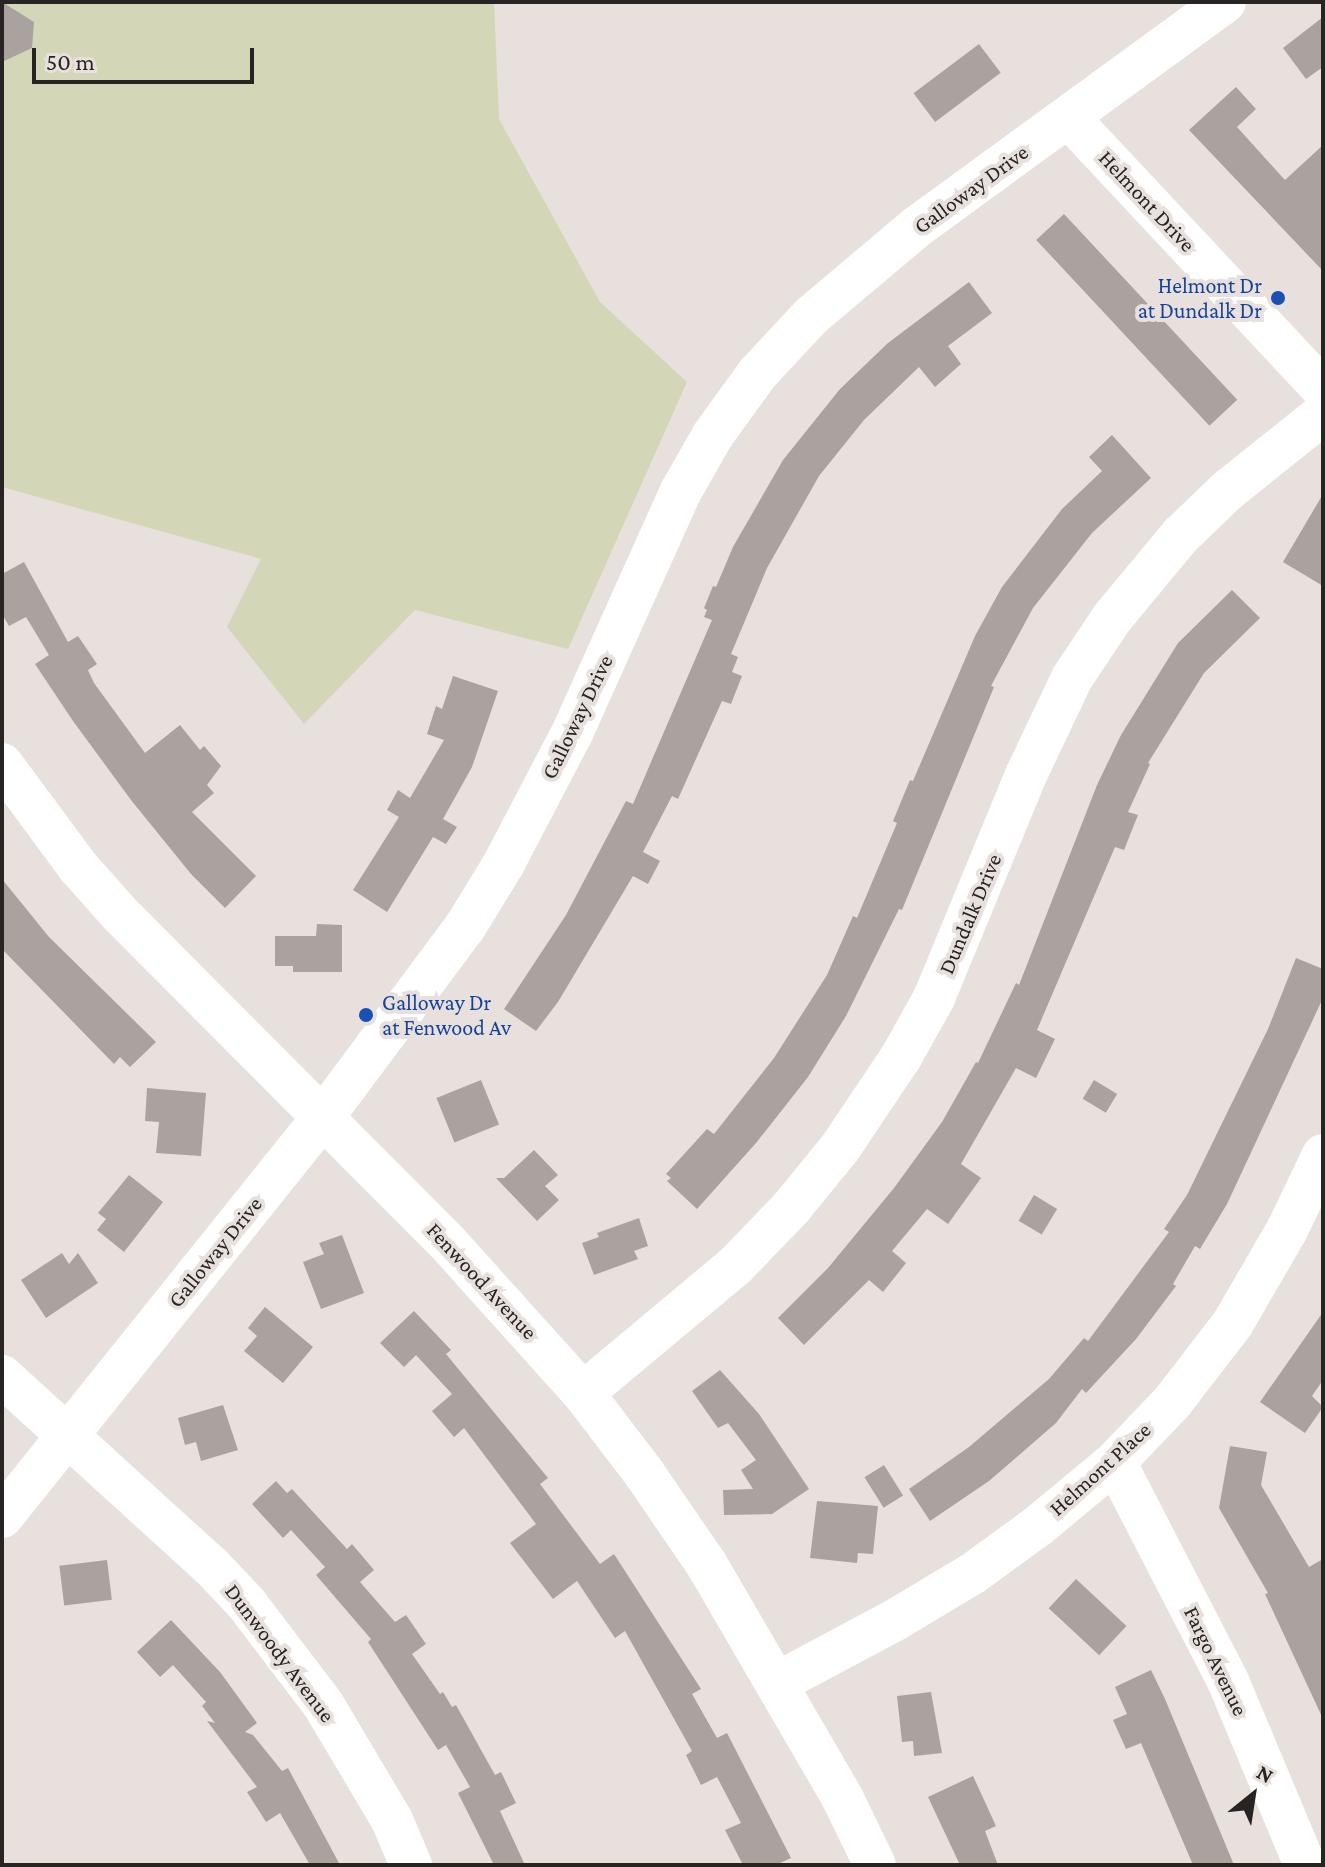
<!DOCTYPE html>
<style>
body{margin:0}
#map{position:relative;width:1325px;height:1867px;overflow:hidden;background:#e7e0dc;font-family:"Crimson Pro",serif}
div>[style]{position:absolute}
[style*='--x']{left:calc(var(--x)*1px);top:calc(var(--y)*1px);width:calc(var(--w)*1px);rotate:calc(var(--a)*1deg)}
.green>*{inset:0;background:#d3d7b7}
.building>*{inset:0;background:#a9a29f;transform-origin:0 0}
.minor>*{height:42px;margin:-21px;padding:0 21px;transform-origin:21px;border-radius:21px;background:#fff}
.dots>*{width:22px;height:22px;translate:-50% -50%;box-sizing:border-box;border:4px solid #e7e0dc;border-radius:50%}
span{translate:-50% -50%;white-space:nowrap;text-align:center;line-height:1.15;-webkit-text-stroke:8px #e7e0dc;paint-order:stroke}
.street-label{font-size:22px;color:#272423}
.transit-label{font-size:22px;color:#164399}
.right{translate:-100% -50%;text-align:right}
.left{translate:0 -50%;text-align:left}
.frame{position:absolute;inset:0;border:4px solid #272423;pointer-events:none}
.north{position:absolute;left:1213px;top:1755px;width:80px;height:80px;-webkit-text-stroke:6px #e7e0dc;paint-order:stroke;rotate:30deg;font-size:22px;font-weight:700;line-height:32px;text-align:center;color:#272423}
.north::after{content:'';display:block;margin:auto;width:28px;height:36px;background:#272423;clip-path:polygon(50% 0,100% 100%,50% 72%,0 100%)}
.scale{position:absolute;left:32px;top:48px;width:222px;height:36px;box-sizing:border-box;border:4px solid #272423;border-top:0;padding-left:10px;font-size:24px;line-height:28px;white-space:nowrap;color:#272423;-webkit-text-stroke:6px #e7e0dc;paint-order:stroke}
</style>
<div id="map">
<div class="green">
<i style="clip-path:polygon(2px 2px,494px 2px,499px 119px,600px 302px,687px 382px,568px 649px,415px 610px,304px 724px,227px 627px,261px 559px,2px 487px)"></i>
</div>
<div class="building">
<i style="clip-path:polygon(2px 2px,34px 22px,32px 48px,2px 62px)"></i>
<i style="clip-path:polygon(1323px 17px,1323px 67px,1306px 79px,1283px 48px)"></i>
<i style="left:979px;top:44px;width:36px;height:82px;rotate:53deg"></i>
<i style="clip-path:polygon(1236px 87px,1256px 109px,1237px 127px,1285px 180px,1323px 145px,1323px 271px,1189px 130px)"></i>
<i style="left:1064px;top:214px;width:254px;height:38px;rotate:47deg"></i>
<i style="clip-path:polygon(969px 282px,992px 313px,948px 346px,961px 364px,935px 387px,919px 367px,864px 420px,819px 476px,767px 568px,731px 654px,738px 657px,732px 672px,742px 676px,731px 704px,722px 701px,678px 799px,672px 796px,643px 852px,660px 861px,648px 884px,633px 876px,558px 1002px,536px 1031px,504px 1009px,566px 915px,626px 801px,633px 804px,712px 620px,704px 617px,707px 610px,704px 608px,713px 586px,716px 587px,733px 547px,783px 460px,840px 389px,888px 343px)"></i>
<i style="clip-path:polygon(1112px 435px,1151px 478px,1092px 533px,1033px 608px,991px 686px,994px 687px,902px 910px,899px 909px,846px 1016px,808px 1077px,756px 1143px,697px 1209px,667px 1181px,671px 1178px,666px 1174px,707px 1129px,714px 1134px,774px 1058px,827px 975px,853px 916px,857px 918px,897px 823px,893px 821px,910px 780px,913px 781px,975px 636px,1002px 587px,1062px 509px,1102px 471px,1089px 457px)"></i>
<i style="clip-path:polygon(1323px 494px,1323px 586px,1283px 562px)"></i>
<i style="clip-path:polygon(24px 562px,68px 642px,78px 636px,97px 664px,88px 670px,94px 683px,145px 753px,180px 725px,200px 750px,204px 746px,221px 766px,207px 785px,214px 793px,192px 812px,256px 876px,225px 908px,191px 874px,131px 800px,73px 721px,35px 664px,49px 655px,26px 617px,9px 626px,2px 614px,2px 574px)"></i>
<i style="clip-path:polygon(1232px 590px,1260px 618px,1204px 673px,1148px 763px,1150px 764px,1128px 812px,1138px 815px,1124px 850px,1115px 847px,1037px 1030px,1055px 1039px,1036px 1078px,1016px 1068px,961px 1164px,981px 1178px,948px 1224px,927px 1209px,892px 1251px,906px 1263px,883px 1292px,869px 1280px,804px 1345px,778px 1318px,828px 1268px,894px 1188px,942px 1122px,976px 1062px,978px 1063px,1016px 983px,1019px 985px,1097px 785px,1121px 735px,1178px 643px)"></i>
<i style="clip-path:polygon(453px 676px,498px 691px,472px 767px,443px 819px,457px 827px,446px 844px,433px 837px,387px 912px,353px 890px,399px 817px,387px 810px,398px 790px,410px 798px,444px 740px,427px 734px,436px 706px,442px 709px)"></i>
<i style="clip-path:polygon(2px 879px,49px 937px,156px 1042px,130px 1067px,120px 1057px,114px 1064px,2px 949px)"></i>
<i style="clip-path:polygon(317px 924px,342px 925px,342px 972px,293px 972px,293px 966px,275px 966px,275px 936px,316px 936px)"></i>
<i style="clip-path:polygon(1296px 958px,1323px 969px,1323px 998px,1227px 1204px,1200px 1249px,1195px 1246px,1173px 1284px,1176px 1286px,1136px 1339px,1086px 1393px,1082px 1389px,1056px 1423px,989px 1481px,930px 1521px,909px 1489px,969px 1447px,1049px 1379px,1084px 1338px,1088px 1341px,1169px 1232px,1164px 1229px,1187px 1195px,1268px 1029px)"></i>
<i style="left:481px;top:1080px;width:48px;height:48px;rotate:68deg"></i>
<i style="left:1094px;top:1080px;width:27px;height:22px;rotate:31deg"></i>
<i style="clip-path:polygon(147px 1088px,206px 1093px,201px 1156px,156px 1153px,159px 1122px,145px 1121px)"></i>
<i style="clip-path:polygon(534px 1150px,558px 1175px,545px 1186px,559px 1200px,537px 1221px,496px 1178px,504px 1178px)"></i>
<i style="clip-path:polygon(129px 1175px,163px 1202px,124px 1252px,97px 1230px,106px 1219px,98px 1213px)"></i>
<i style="left:1034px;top:1195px;width:27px;height:30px;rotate:31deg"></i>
<i style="clip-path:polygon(639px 1218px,648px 1246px,634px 1251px,638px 1259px,594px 1275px,582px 1243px,599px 1237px,597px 1233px)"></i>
<i style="clip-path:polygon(342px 1235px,364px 1293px,321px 1309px,303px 1262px,324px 1254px,319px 1243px)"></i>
<i style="clip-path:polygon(62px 1253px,69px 1264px,78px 1253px,98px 1283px,46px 1318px,21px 1280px)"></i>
<i style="clip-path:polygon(265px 1307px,313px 1347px,283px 1383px,244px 1351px,257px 1336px,248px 1328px)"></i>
<i style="clip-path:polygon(414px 1311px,451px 1350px,446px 1354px,548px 1478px,540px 1484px,600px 1564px,614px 1554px,701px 1689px,692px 1694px,717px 1738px,727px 1733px,791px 1858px,776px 1865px,743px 1865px,725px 1830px,741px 1823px,717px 1777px,701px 1785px,686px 1755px,692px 1751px,625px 1631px,615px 1638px,577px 1581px,553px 1599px,510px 1543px,536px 1524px,464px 1428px,454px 1437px,432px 1411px,452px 1394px,416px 1355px,404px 1367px,380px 1343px)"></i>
<i style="clip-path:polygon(1323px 1312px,1323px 1380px,1312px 1396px,1323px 1407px,1305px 1433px,1260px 1402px)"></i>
<i style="clip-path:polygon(720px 1370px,759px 1414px,809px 1489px,772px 1514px,724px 1515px,723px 1490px,753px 1489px,741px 1470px,756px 1460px,728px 1423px,718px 1428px,692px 1391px)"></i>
<i style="clip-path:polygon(223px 1405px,238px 1450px,201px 1461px,196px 1442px,185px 1445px,178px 1418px)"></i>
<i style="clip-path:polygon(1230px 1446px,1267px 1452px,1261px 1485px,1309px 1567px,1323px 1559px,1323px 1719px,1265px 1594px,1268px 1593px,1219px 1508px)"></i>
<i style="left:884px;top:1465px;width:36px;height:23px;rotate:58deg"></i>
<i style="clip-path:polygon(276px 1481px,287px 1493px,292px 1489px,347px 1549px,352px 1544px,374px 1570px,360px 1582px,395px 1622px,406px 1615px,426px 1644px,412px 1654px,440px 1694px,443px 1692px,452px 1707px,456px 1705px,495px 1775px,501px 1772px,516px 1803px,500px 1811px,525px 1865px,494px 1865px,458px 1793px,470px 1787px,446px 1745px,438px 1750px,368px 1642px,371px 1639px,316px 1575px,325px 1567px,291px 1530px,283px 1538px,252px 1504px)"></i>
<i style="clip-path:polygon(817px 1501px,878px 1506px,873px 1554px,858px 1553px,857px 1563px,810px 1558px)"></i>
<i style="left:107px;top:1560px;width:40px;height:48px;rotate:83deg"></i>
<i style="left:1076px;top:1579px;width:69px;height:40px;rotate:43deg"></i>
<i style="clip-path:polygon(171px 1620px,220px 1672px,257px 1723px,245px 1732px,253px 1735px,282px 1771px,288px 1768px,340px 1865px,310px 1865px,280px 1813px,266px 1822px,247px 1792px,257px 1787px,207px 1721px,215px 1723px,202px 1706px,206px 1702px,173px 1665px,160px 1677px,137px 1652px)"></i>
<i style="clip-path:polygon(1151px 1670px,1165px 1699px,1234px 1865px,1193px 1865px,1141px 1743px,1126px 1749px,1113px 1720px,1127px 1714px,1115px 1687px)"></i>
<i style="clip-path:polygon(931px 1692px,942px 1753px,914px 1756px,913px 1741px,902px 1742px,897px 1696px)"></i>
<i style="clip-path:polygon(973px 1776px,996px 1826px,985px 1831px,998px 1865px,960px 1865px,928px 1797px)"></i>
</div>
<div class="minor">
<i style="--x:1070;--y:119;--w:370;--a:46.9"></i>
<i style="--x:2;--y:764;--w:129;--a:53.5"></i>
<i style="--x:79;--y:868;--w:63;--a:48.2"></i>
<i style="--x:121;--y:915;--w:460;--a:45.1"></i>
<i style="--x:446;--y:1241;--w:205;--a:48"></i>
<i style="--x:583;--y:1393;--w:101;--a:52.7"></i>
<i style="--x:644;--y:1473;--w:112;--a:55.6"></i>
<i style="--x:707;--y:1565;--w:271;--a:59.8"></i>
<i style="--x:843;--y:1799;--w:73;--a:64.1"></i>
<i style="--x:2;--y:1376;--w:284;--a:42.3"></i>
<i style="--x:212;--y:1567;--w:50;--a:46.6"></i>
<i style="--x:246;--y:1603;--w:127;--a:52.7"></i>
<i style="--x:323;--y:1704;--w:135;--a:59.3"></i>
<i style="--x:392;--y:1820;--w:49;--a:67.1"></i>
<i style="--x:583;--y:1393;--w:199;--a:-39.9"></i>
<i style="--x:736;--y:1265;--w:79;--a:-46"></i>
<i style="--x:791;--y:1208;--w:77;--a:-50.8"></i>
<i style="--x:840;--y:1148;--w:110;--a:-56.2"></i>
<i style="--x:901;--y:1057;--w:68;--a:-60.8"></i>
<i style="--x:934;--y:998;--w:241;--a:-67.6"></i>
<i style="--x:1026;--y:775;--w:107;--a:-64.6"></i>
<i style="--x:1072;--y:678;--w:72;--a:-56.3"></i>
<i style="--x:1112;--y:618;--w:108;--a:-50.3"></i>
<i style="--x:1181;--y:535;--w:65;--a:-43.8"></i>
<i style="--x:1228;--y:490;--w:122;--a:-38.7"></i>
<i style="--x:1115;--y:1462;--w:246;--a:62.7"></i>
<i style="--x:1228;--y:1681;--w:199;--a:67.3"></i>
<i style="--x:2;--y:1517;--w:514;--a:-51.24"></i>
<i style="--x:324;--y:1116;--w:236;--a:-53.3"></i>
<i style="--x:465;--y:927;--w:73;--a:-58.5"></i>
<i style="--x:503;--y:865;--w:151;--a:-62.4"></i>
<i style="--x:573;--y:731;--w:263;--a:-65.8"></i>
<i style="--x:681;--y:491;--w:64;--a:-60.3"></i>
<i style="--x:713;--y:435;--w:75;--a:-54.2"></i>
<i style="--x:757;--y:374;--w:79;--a:-47"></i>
<i style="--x:811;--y:316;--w:140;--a:-40.1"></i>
<i style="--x:918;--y:226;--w:380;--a:-36.1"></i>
<i style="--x:777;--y:1683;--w:134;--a:-28.1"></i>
<i style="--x:895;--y:1620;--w:90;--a:-30.9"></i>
<i style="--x:972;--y:1574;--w:82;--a:-36"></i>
<i style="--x:1038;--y:1526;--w:100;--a:-39.7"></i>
<i style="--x:1115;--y:1462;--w:84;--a:-46.4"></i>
<i style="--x:1173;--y:1401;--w:98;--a:-52.4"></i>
<i style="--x:1233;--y:1323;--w:108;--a:-59.9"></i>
<i style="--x:1287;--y:1230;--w:83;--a:-64.4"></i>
</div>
<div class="dots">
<i style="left:1278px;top:298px;background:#1a4fb4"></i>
<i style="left:366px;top:1015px;background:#1a4fb4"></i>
</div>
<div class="street-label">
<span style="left:971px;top:189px;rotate:-36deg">Galloway Drive</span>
<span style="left:1147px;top:201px;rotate:47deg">Helmont Drive</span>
<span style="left:577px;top:717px;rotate:-64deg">Galloway Drive</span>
<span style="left:970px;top:914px;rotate:-67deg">Dundalk Drive</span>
<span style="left:215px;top:1252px;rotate:-51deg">Galloway Drive</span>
<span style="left:482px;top:1281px;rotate:47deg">Fenwood Avenue</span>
<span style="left:1100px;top:1469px;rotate:-42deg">Helmont Place</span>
<span style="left:280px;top:1653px;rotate:53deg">Dunwoody Avenue</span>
<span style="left:1216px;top:1661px;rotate:64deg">Fargo Avenue</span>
</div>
<div class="transit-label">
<span class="right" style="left:1262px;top:298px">Helmont Dr<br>at Dundalk Dr</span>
<span class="left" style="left:382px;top:1015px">Galloway Dr<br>at Fenwood Av</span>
</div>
<div class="frame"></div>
<div class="north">N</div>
<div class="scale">50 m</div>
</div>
